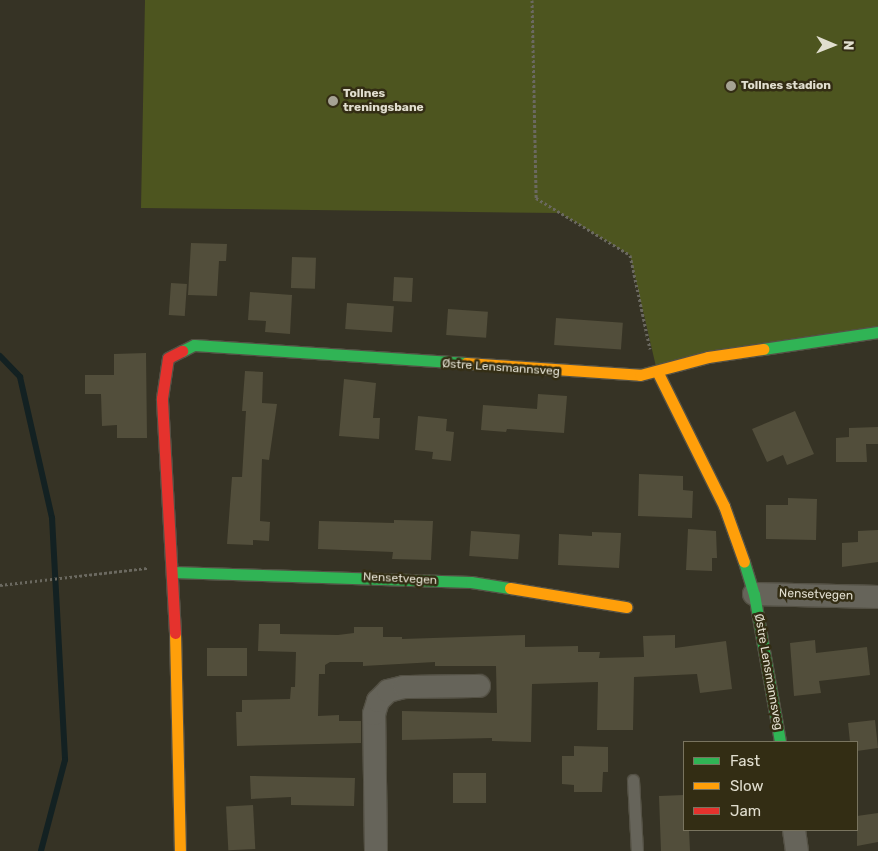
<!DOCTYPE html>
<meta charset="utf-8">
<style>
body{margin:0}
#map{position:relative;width:878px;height:851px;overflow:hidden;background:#363325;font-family:Rubik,sans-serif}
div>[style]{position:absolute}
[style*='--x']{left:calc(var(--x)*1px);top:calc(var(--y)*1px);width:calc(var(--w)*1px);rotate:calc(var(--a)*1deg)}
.green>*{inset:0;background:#4d551f}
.stream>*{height:6px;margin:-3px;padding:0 3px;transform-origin:3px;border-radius:3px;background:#132122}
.building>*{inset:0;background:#524e3b;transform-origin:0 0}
.path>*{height:3px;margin-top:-1.5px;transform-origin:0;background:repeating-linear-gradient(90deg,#6b6960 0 2.5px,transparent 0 5px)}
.roads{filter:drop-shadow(1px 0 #545145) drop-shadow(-1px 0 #545145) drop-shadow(0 1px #545145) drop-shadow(0 -1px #545145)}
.lane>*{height:11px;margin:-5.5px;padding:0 5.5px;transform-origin:5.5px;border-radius:5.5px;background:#66645a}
.street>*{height:22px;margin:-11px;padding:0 11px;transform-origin:11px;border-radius:11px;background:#66645a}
.fast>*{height:11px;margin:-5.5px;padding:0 5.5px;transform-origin:5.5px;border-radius:5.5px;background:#30b455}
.slow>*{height:11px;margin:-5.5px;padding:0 5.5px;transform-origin:5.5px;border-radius:5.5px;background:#ff9f0a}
.jam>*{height:11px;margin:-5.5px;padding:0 5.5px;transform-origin:5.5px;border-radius:5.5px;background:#e5322d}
.dots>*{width:14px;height:14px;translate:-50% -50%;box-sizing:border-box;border:2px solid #332d14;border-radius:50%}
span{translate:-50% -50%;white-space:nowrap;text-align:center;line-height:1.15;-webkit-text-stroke:5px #332d14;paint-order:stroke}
.poi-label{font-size:12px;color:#e1decf;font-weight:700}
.left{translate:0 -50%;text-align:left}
.street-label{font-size:12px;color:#e1decf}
.legend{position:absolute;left:683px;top:741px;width:175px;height:90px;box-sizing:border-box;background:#332d14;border:1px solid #79745f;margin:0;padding:6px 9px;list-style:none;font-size:15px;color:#e1decf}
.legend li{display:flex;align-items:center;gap:10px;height:25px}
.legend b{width:25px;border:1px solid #79745f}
.north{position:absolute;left:808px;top:20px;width:50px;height:50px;-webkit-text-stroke:4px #332d14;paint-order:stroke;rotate:91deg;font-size:14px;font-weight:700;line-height:20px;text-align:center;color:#e1decf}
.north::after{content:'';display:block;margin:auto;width:18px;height:22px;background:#e1decf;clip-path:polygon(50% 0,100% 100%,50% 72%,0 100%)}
</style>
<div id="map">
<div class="green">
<i style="clip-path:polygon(145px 0,878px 0,878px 332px,657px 371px,630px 255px,560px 213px,141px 208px)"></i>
</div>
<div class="stream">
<i style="--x:0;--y:356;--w:29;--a:46"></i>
<i style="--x:20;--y:377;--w:145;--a:77.2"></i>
<i style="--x:52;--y:518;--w:242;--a:86.9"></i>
<i style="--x:65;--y:760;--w:94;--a:104.8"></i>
</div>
<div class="building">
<i style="clip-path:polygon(191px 243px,227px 244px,226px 261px,219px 261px,217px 296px,188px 295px)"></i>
<i style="left:292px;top:257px;width:24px;height:31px;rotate:2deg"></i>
<i style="left:394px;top:277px;width:19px;height:24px;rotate:3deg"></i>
<i style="left:171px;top:283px;width:16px;height:32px;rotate:4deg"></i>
<i style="clip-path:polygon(250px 292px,292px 295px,290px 334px,265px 332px,266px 321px,248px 320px)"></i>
<i style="left:347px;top:303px;width:47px;height:26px;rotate:4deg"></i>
<i style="left:448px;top:309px;width:40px;height:26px;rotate:4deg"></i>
<i style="left:556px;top:318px;width:67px;height:27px;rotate:4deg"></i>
<i style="clip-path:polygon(146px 353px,147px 438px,117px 438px,117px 425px,102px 426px,101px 394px,85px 394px,85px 375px,114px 375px,114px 354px)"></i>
<i style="clip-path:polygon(245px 371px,263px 372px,262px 403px,277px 404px,269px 460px,262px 459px,260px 521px,270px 522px,269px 541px,253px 540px,253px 545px,227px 544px,232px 477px,242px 477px,246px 411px,242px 411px)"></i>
<i style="clip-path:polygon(344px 379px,376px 383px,373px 418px,380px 418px,379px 439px,339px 436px)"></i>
<i style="clip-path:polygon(538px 394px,567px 396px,564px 433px,507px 429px,506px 432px,481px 430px,483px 405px,537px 409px)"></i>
<i style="clip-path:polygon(795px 411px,814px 454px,787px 465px,783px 455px,767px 462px,752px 429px)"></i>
<i style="clip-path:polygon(418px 416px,447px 419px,446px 431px,454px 432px,451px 461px,432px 459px,433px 452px,415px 450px)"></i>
<i style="clip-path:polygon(878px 427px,878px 444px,866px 444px,867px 462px,836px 462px,836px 438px,849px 437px,849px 428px)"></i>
<i style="clip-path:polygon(639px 474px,683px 476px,683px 490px,693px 491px,692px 518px,638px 516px)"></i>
<i style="clip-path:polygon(788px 498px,817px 499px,816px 540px,766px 539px,766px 505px,788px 505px)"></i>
<i style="clip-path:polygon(394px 520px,433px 521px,431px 560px,392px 559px,393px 552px,318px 549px,319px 521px,394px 523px)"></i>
<i style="clip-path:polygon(688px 529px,716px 531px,717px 558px,712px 558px,712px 571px,686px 570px)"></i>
<i style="clip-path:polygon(878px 530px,878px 562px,842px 567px,842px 543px,858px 542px,858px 531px)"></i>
<i style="left:471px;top:531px;width:49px;height:25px;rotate:4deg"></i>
<i style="clip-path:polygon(592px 532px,621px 533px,619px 568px,558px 565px,559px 534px,592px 536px)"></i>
<i style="clip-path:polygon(259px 624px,280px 624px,280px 634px,338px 635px,354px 633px,354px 627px,383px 627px,383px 637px,402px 637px,402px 639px,525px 635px,525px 647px,578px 646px,578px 652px,600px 652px,599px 658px,644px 657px,643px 636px,675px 635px,675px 648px,726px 641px,732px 689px,700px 693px,697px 674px,634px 677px,633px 730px,597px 730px,598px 682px,532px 684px,531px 742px,492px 741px,492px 738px,402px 740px,402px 711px,497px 713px,496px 666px,435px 666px,435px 662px,363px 666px,363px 662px,330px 662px,325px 665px,325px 674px,319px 674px,318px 716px,339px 715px,339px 721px,361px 721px,361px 743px,237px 746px,236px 712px,242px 712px,242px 700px,290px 699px,291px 687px,295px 687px,296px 652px,258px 651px)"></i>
<i style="clip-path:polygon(815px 640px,816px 653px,867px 647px,870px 675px,819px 681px,821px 693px,794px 696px,790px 643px)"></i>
<i style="left:207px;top:648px;width:40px;height:28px"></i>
<i style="clip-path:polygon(875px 720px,878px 748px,857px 751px,857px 742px,850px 742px,848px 723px)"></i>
<i style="clip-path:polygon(574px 746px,608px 747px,608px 772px,603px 772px,602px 792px,574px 792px,574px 785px,562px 784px,562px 756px,574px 756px)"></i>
<i style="left:453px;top:773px;width:33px;height:30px"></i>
<i style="clip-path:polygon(250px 776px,355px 778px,354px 806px,291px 805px,291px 797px,251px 799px)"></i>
<i style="clip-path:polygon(684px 795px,684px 830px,689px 830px,690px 851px,661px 851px,659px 796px)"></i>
<i style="left:253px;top:805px;width:44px;height:27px;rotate:87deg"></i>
<i style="clip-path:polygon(878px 813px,878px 842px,857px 846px,857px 816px)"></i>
</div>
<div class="path">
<i style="--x:532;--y:0;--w:198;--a:88.8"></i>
<i style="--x:536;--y:198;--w:110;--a:31.2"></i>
<i style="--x:630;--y:255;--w:96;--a:78"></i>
<i style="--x:0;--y:585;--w:149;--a:-6.6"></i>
</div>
<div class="roads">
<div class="lane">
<i style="--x:633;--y:780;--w:71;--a:86.8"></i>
</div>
<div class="street">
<i style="--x:754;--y:594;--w:124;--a:1.4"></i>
<i style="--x:794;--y:830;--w:21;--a:82"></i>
<i style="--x:376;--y:851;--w:137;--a:-90.8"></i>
<i style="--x:374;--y:714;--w:14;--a:-73"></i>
<i style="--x:378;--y:701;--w:14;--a:-45"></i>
<i style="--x:388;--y:691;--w:16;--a:-14"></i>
<i style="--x:404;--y:687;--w:75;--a:-0.8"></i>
</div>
<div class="fast">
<i style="--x:763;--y:349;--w:116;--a:-8.4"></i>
<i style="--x:182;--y:351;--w:13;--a:-27"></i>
<i style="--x:194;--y:345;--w:273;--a:3.8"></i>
<i style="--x:744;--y:562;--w:34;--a:73"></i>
<i style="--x:754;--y:594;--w:150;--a:80"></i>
<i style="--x:173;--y:572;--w:298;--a:1.9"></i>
<i style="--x:471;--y:582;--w:39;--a:9"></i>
</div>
<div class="slow">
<i style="--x:466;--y:363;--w:174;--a:3.9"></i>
<i style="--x:640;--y:375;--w:70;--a:-14.8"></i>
<i style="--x:708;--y:357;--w:56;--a:-8.3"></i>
<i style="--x:657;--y:371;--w:151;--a:63.6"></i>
<i style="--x:724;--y:506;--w:59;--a:70.3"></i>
<i style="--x:510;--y:588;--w:118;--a:9.3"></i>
<i style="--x:175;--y:633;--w:218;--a:88.7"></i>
</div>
<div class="jam">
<i style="--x:175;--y:633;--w:235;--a:-93.2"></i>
<i style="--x:162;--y:398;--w:40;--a:-81.5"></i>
<i style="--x:168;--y:358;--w:16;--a:-27"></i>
</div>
</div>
<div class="dots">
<i style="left:731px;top:86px;background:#a5a294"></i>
<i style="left:333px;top:101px;background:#a5a294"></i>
</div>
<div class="poi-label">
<span class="left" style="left:741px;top:86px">Tollnes stadion</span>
<span class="left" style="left:343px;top:101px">Tollnes<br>treningsbane</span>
</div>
<div class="street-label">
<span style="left:501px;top:368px;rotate:4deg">Østre Lensmannsveg</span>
<span style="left:400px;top:579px;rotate:3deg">Nensetvegen</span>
<span style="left:816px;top:595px;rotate:2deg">Nensetvegen</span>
<span style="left:768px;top:672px;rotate:80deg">Østre Lensmannsveg</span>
</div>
<ul class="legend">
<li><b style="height:6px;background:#30b455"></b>Fast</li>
<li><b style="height:6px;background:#ff9f0a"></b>Slow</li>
<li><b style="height:6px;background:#e5322d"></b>Jam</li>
</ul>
<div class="north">N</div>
</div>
